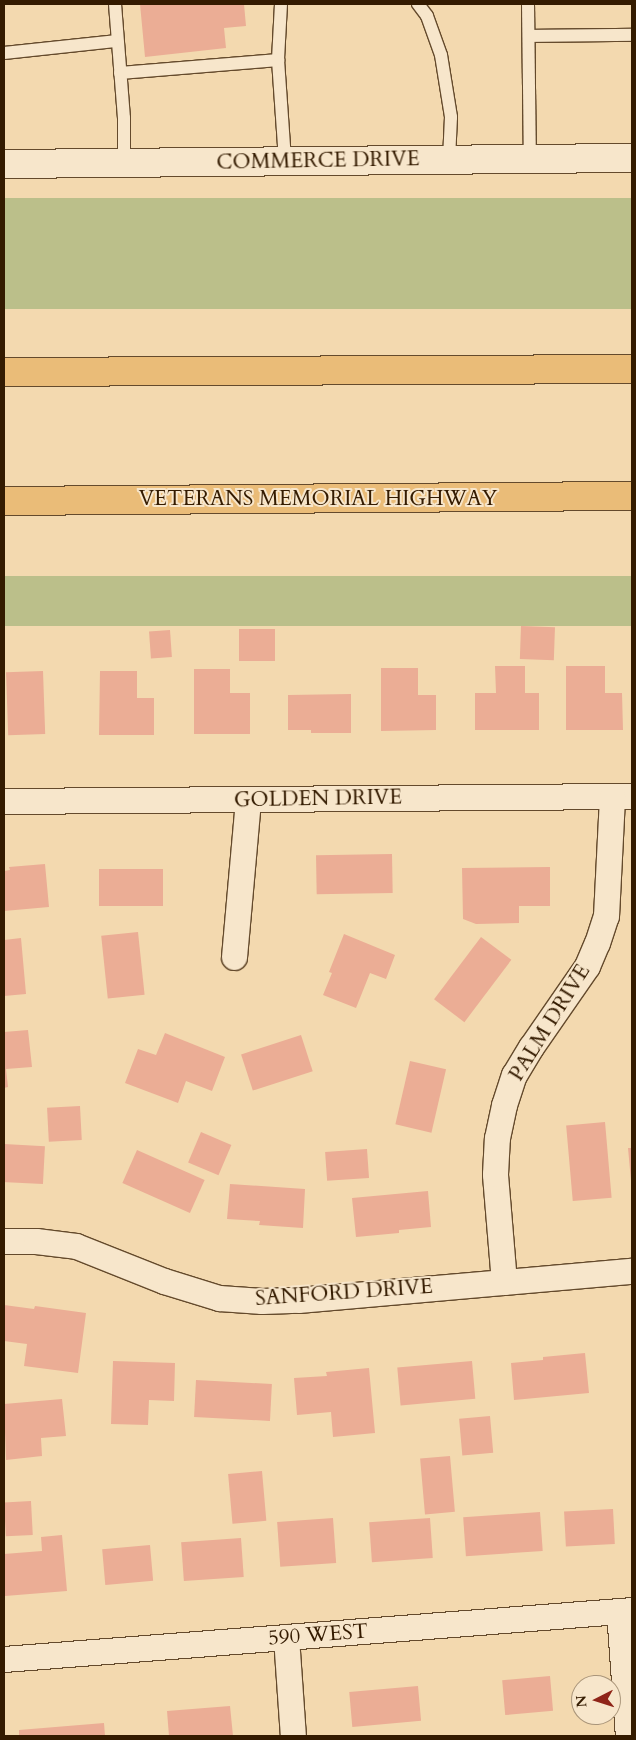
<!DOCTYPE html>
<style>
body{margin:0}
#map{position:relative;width:636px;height:1740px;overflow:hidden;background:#f3d9af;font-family:Cardo,serif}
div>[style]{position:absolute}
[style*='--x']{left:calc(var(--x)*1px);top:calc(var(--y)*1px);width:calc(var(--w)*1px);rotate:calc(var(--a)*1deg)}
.green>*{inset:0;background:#bbbf8a;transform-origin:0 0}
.building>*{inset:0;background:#ebad95;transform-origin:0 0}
.roads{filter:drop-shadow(1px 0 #644a2c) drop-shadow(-1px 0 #644a2c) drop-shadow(0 1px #644a2c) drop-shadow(0 -1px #644a2c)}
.service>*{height:12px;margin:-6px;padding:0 6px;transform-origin:6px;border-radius:6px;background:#f7e6cb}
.minor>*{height:25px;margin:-12.5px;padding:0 12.5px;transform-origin:12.5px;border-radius:12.5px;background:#f7e6cb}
.tertiary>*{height:28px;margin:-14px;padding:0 14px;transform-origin:14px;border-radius:14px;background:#f7e6cb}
.motorway>*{height:28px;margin:-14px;padding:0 14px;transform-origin:14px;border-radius:14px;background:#eabc78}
span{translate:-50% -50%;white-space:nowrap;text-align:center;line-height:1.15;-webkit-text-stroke:4px #f7e6cb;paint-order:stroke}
.street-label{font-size:21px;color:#341b00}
.frame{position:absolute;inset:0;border:5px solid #341b00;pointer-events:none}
.north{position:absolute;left:571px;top:1675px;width:50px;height:50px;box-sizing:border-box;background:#f7e6cb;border:1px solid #a9957a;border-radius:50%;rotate:265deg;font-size:14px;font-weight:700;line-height:20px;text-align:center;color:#341b00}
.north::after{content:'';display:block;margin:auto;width:18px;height:22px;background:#8f2418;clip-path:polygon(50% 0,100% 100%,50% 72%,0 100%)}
</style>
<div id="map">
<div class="green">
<i style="left:632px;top:198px;width:111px;height:628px;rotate:90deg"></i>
<i style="left:4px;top:576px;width:628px;height:50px"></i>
</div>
<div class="building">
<i style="clip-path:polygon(140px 4px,244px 4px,246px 26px,224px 28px,226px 48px,145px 57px)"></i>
<i style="left:521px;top:626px;width:34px;height:33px;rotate:2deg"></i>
<i style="left:239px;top:629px;width:36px;height:32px"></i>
<i style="left:170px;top:630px;width:27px;height:21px;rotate:86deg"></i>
<i style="clip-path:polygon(495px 666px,525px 666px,525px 693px,539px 693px,539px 730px,475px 730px,475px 693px,496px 693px)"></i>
<i style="clip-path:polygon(566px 666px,605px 666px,605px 693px,622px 693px,623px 730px,566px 730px)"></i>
<i style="clip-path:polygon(381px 668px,418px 668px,418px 695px,436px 695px,436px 730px,381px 731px)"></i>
<i style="clip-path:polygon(194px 669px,230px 669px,230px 693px,250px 693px,250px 734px,194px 734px)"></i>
<i style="left:43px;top:671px;width:63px;height:37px;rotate:88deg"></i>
<i style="clip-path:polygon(100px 671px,137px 671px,137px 698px,154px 698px,154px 735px,99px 735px)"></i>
<i style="clip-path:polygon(351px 694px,351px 733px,311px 733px,311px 730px,288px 730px,288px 695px)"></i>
<i style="left:392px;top:854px;width:39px;height:76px;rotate:89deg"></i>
<i style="clip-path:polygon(45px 864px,49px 907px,4px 911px,4px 871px,10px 870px,9px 867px)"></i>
<i style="clip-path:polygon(550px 867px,550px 906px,519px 906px,519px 923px,476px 924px,463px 919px,462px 868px)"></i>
<i style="left:99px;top:869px;width:64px;height:37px"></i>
<i style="left:138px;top:932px;width:63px;height:37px;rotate:84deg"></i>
<i style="clip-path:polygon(344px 934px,395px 955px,386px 979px,370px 973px,356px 1008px,323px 995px,332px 973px,329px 972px)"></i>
<i style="left:481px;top:937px;width:38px;height:78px;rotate:37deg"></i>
<i style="clip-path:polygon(21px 938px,26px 994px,4px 996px,4px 940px)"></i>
<i style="clip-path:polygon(28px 1030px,32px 1067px,6px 1069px,8px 1087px,4px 1088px,4px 1032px)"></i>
<i style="clip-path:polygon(165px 1033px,225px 1057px,212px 1091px,186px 1081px,178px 1103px,125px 1083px,138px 1049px,156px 1055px)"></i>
<i style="left:301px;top:1035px;width:38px;height:63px;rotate:72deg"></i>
<i style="left:410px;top:1061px;width:37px;height:65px;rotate:13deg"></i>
<i style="left:80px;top:1106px;width:34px;height:33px;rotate:87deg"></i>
<i style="left:605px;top:1122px;width:76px;height:39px;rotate:85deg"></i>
<i style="left:201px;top:1132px;width:33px;height:33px;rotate:23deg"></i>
<i style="left:4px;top:1144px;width:41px;height:38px;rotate:3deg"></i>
<i style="clip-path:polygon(628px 1148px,632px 1148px,632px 1181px,631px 1181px)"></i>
<i style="left:367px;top:1149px;width:29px;height:42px;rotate:86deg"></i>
<i style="left:137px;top:1150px;width:74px;height:36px;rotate:24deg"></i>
<i style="clip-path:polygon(230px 1184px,305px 1189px,303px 1228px,259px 1225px,260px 1221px,227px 1219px)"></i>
<i style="clip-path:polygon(428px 1191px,431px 1227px,399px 1230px,399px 1233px,356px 1237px,352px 1198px)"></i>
<i style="clip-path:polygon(4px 1305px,34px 1309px,35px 1306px,86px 1313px,78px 1373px,24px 1366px,27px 1344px,4px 1341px)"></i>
<i style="clip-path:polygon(585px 1353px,589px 1393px,514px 1400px,511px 1363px,543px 1360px,543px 1357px)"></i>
<i style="clip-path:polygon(113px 1361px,175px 1363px,174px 1401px,149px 1400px,148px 1425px,111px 1424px)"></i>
<i style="left:472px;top:1361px;width:38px;height:75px;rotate:85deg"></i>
<i style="clip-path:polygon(369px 1368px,375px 1433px,333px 1437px,331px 1412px,297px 1415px,294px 1378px,327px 1376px,326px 1372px)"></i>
<i style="left:196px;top:1380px;width:76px;height:37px;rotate:3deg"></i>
<i style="clip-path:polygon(62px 1399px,66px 1436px,41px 1438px,42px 1456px,6px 1460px,4px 1404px)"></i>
<i style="left:490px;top:1416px;width:37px;height:31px;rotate:85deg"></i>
<i style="left:450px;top:1456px;width:56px;height:30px;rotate:85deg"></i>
<i style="left:262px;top:1471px;width:50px;height:34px;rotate:85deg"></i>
<i style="left:31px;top:1501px;width:34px;height:27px;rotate:87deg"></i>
<i style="left:613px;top:1509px;width:35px;height:49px;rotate:87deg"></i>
<i style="left:540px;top:1512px;width:39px;height:77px;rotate:86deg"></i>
<i style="left:333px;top:1518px;width:45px;height:56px;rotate:86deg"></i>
<i style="left:430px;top:1518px;width:40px;height:61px;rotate:86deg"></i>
<i style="clip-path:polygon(62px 1535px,67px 1591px,5px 1596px,4px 1554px,42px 1551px,41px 1537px)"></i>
<i style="left:241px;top:1538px;width:39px;height:60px;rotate:86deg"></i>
<i style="left:150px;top:1545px;width:36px;height:48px;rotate:85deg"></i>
<i style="left:550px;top:1676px;width:35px;height:48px;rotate:85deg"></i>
<i style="left:418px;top:1686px;width:35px;height:69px;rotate:85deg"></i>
<i style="clip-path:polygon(230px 1706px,233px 1736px,169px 1736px,167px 1711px)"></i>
<i style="clip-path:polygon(104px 1723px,105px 1736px,19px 1736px,19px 1730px)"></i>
</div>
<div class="roads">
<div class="service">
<i style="--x:115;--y:4;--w:114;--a:85.5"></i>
<i style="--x:124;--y:118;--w:45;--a:90"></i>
<i style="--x:281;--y:4;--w:56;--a:93.1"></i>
<i style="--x:278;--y:60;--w:101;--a:86"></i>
<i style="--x:418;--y:4;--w:15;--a:53"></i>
<i style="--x:427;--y:16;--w:41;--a:70.3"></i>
<i style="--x:441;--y:55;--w:63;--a:80.8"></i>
<i style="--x:451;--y:117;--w:43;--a:92.7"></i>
<i style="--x:528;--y:4;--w:155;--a:89.3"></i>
<i style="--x:529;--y:36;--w:103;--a:-0.6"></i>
<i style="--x:4;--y:53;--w:114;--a:-6.1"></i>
<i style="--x:120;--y:73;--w:159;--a:-4.7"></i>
</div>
<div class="minor">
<i style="--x:4;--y:801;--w:628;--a:-0.46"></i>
<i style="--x:234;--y:957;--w:158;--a:-84.9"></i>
<i style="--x:4;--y:1241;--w:32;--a:0"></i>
<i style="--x:36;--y:1241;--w:40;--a:7.1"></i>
<i style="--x:76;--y:1246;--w:95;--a:21.7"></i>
<i style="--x:164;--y:1281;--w:58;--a:17.2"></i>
<i style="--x:219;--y:1298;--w:43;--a:4"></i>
<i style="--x:262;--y:1301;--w:36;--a:-2"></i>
<i style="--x:298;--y:1300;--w:335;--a:-5"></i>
<i style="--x:504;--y:1282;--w:108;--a:-94.8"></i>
<i style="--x:495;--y:1174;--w:36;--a:-87"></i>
<i style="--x:497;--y:1138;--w:34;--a:-78"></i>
<i style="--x:504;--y:1105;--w:32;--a:-72"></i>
<i style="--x:514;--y:1075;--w:33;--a:-59"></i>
<i style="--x:531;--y:1047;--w:98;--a:-55.3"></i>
<i style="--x:587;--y:966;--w:25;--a:-67"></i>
<i style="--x:597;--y:943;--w:28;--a:-72"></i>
<i style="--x:606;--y:916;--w:120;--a:-87.1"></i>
<i style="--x:619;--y:1611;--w:125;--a:85.9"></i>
<i style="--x:286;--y:1637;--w:99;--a:86"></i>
<i style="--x:4;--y:1659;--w:630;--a:-4.46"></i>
</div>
<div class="tertiary">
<i style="--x:4;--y:164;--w:628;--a:-0.55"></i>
</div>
<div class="motorway">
<i style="--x:4;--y:372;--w:628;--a:-0.27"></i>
<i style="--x:4;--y:501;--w:628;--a:-0.46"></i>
</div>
</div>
<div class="street-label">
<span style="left:318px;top:161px;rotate:-1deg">COMMERCE DRIVE</span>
<span style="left:318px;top:499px">VETERANS MEMORIAL HIGHWAY</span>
<span style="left:318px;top:799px;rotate:-1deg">GOLDEN DRIVE</span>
<span style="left:550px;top:1023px;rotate:-58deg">PALM DRIVE</span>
<span style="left:344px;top:1293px;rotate:-4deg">SANFORD DRIVE</span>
<span style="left:318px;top:1635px;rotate:-4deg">590 WEST</span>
</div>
<div class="frame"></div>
<div class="north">N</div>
</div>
